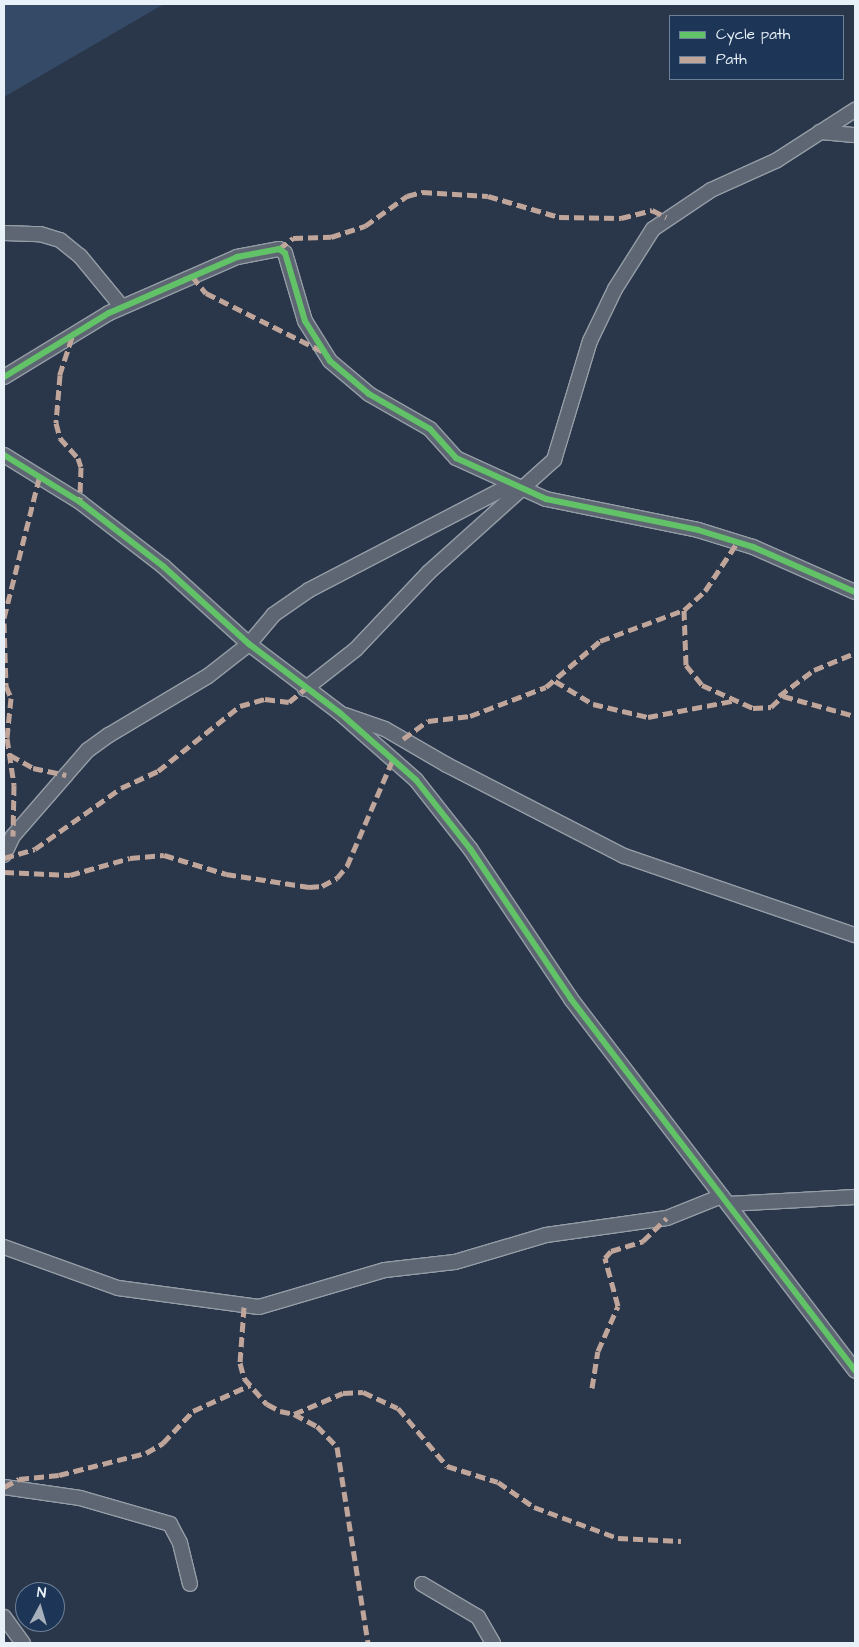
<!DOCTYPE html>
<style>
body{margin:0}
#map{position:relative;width:859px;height:1647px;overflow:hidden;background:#2a374a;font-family:"Architects Daughter",sans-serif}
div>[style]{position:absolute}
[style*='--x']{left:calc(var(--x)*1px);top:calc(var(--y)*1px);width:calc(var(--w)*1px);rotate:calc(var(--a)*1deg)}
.green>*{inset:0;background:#354a67}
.roads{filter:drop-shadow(1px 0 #959da7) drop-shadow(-1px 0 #959da7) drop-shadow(0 1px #959da7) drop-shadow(0 -1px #959da7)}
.minor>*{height:14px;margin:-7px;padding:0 7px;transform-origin:7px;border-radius:7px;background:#5d6672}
.quiet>*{height:5px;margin-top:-2.5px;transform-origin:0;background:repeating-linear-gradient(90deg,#c0a59a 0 10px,transparent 0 15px)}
.cycleway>*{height:6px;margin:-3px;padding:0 3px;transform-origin:3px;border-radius:3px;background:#61c268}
span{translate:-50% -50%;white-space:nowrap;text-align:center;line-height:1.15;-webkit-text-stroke:4px #1d3557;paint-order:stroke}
.frame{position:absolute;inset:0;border:5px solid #e8f1f8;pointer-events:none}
.legend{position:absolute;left:669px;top:15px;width:175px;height:65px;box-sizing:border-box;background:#1d3557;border:1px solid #6e8097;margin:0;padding:6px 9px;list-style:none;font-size:15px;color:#e8f1f8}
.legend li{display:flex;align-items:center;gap:10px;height:25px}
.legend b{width:25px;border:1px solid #6e8097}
.north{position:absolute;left:15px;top:1582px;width:50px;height:50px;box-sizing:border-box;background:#1d3557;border:1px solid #6e8097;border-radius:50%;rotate:6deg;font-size:14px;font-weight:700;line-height:20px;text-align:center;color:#e8f1f8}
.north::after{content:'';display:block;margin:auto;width:18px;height:22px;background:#a6b0bb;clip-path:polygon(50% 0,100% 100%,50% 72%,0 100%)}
</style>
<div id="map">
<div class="green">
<i style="clip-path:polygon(4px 4px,164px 4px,4px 97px)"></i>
</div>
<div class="roads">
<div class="minor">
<i style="--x:820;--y:132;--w:35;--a:5"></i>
<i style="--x:4;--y:233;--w:36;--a:2"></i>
<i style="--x:40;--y:234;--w:21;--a:17"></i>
<i style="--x:60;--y:240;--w:26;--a:39"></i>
<i style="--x:80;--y:256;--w:66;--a:50.5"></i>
<i style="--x:4;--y:377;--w:123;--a:-31.4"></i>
<i style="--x:109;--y:313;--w:140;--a:-23.6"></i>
<i style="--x:237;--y:257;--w:43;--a:-10.8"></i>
<i style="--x:279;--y:249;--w:7;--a:34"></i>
<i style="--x:285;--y:253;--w:71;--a:73.6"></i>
<i style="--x:305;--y:321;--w:47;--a:58"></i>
<i style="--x:330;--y:361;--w:51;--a:40.2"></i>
<i style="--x:369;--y:394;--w:70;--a:29.8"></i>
<i style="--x:430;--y:429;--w:39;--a:48"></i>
<i style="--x:456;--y:458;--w:99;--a:24.5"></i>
<i style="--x:546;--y:499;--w:155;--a:11.5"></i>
<i style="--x:698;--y:530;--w:58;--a:17.2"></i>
<i style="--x:753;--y:547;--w:111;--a:23.8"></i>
<i style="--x:4;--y:455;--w:89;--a:31.7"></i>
<i style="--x:80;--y:502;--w:106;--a:37.7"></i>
<i style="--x:164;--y:567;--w:115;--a:42.2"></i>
<i style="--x:249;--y:644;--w:114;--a:37.2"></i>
<i style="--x:340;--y:713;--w:101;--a:41.4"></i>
<i style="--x:416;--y:780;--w:89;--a:51.8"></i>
<i style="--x:471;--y:850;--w:179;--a:56.1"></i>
<i style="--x:571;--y:999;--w:468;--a:52.6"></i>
<i style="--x:305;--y:689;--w:65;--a:-38.1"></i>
<i style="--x:356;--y:649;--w:106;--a:-46.5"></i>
<i style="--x:429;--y:572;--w:168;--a:-41.9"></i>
<i style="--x:554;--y:460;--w:124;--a:-73.2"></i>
<i style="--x:590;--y:341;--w:58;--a:-64.3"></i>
<i style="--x:615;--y:289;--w:71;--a:-57.7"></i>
<i style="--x:653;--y:229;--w:70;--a:-33.9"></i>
<i style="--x:711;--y:190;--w:72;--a:-24.4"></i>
<i style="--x:777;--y:160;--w:93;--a:-32.7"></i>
<i style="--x:345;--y:715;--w:42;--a:19.3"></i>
<i style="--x:385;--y:729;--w:72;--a:30.1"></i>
<i style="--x:447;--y:765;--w:199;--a:27.2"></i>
<i style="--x:624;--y:856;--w:244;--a:18.9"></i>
<i style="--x:4;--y:855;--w:21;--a:-65"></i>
<i style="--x:13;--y:836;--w:81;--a:-49"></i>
<i style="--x:66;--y:775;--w:33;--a:-49"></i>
<i style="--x:88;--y:750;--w:26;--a:-36"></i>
<i style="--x:109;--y:735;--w:115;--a:-30.8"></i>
<i style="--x:208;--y:676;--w:52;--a:-38"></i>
<i style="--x:249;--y:644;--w:38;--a:-50"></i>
<i style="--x:273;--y:615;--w:44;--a:-34.8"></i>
<i style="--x:309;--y:590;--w:228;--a:-27.5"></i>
<i style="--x:728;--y:1204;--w:127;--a:-3.2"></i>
<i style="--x:4;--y:1247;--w:121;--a:19.8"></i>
<i style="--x:118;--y:1288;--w:142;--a:7.7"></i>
<i style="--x:259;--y:1307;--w:131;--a:-16.4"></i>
<i style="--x:385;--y:1270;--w:70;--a:-6.5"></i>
<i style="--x:455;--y:1262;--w:95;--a:-16.5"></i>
<i style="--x:546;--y:1235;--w:122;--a:-8"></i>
<i style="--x:667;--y:1218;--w:59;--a:-21.8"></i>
<i style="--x:4;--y:1487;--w:77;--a:8.2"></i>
<i style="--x:80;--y:1498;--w:94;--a:16.1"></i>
<i style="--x:170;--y:1524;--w:21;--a:62"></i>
<i style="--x:180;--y:1543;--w:42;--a:76.3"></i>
<i style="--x:422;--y:1584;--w:65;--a:30.5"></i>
<i style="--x:478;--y:1617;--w:30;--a:60"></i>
<i style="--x:4;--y:1617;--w:32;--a:54"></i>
</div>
</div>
<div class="quiet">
<i style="--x:279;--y:249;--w:18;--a:-38"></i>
<i style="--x:293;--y:238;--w:38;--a:-2"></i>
<i style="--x:331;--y:237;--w:36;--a:-18"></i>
<i style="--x:365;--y:226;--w:52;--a:-35.5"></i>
<i style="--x:407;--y:196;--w:16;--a:-15"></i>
<i style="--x:422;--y:192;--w:66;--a:3.5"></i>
<i style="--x:488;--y:196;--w:74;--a:16.5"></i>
<i style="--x:559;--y:217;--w:62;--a:0.9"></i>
<i style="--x:621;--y:218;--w:32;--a:-14"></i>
<i style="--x:652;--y:210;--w:16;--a:27"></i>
<i style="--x:192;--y:276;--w:22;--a:51"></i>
<i style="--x:206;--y:293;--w:130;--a:26.6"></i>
<i style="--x:72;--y:337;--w:40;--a:108"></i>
<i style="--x:60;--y:375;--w:48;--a:94.8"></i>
<i style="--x:56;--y:423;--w:16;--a:75"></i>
<i style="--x:60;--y:438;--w:27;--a:48"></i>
<i style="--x:78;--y:458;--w:9;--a:72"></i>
<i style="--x:81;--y:467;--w:35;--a:92"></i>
<i style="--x:684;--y:610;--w:55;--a:87.9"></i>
<i style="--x:686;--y:665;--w:26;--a:51"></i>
<i style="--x:702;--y:685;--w:56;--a:24.3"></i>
<i style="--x:753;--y:708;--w:18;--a:-3"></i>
<i style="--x:771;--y:707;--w:16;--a:-43"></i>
<i style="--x:783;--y:696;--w:75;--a:15.5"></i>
<i style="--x:4;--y:618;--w:147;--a:-75.9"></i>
<i style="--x:4;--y:623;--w:63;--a:88.2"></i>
<i style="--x:6;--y:686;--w:13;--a:67"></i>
<i style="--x:11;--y:698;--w:40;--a:95.7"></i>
<i style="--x:7;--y:738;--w:48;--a:81.5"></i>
<i style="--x:14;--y:785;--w:51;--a:91.1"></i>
<i style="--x:555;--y:681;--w:44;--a:31.2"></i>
<i style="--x:593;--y:704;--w:57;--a:13.3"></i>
<i style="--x:648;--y:717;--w:86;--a:-10.8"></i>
<i style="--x:779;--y:696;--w:44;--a:-36.6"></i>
<i style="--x:814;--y:670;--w:44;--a:-22.5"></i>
<i style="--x:403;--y:739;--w:31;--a:-36"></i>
<i style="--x:428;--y:721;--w:42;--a:-6.8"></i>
<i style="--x:470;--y:716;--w:81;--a:-20.9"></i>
<i style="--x:546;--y:687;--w:71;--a:-40.4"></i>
<i style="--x:600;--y:641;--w:90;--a:-20.3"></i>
<i style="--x:684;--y:610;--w:28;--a:-42"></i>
<i style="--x:705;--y:591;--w:58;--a:-56.3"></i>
<i style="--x:10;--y:755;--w:26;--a:29"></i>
<i style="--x:33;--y:768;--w:34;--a:12"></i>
<i style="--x:4;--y:858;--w:32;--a:-16"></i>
<i style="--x:35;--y:849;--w:105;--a:-35.3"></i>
<i style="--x:121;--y:788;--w:41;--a:-24.7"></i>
<i style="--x:158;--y:771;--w:105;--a:-38.4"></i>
<i style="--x:240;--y:706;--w:26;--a:-16"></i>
<i style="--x:265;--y:699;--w:24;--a:7"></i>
<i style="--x:289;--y:702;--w:21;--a:-39"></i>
<i style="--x:4;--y:872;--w:66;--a:2.6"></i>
<i style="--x:70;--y:875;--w:62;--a:-15.8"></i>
<i style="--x:130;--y:858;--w:34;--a:-5"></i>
<i style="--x:164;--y:855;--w:65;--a:17"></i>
<i style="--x:226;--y:874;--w:84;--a:8.9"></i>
<i style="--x:309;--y:887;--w:13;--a:-4"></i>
<i style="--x:322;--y:886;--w:17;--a:-28"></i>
<i style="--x:337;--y:878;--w:16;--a:-50"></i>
<i style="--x:347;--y:866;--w:116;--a:-66.7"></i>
<i style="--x:244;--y:1307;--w:56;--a:94.1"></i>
<i style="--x:240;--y:1363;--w:16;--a:75"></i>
<i style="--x:244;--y:1378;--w:35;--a:49"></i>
<i style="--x:267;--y:1404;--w:15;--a:28"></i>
<i style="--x:280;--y:1411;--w:14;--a:12"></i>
<i style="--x:294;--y:1414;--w:53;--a:-23.2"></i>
<i style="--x:343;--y:1393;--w:20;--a:-3"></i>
<i style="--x:363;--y:1392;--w:38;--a:25"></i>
<i style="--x:398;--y:1408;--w:76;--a:49.8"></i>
<i style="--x:447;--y:1466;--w:53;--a:17.4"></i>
<i style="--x:498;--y:1482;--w:44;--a:34.8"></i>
<i style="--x:534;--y:1507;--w:90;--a:20.3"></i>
<i style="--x:618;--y:1538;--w:63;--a:2.7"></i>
<i style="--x:592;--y:1388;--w:37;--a:-81"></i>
<i style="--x:598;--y:1351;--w:49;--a:-66"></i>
<i style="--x:618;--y:1306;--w:50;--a:-105.2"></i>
<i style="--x:605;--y:1258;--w:9;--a:-49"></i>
<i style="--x:611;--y:1251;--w:34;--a:-17"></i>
<i style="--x:643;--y:1241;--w:33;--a:-44"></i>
<i style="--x:294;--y:1414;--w:26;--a:28"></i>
<i style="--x:317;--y:1426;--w:29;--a:46"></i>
<i style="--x:337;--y:1447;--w:198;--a:81"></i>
<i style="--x:4;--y:1487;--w:17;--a:-28"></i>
<i style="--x:19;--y:1479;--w:40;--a:-5.7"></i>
<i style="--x:59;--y:1475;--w:90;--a:-14.2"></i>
<i style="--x:146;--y:1453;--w:20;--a:-30"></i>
<i style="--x:163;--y:1443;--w:44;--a:-46.8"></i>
<i style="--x:193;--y:1411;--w:63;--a:-24.5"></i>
</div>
<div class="cycleway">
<i style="--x:4;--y:377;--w:123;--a:-31.4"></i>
<i style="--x:109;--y:313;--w:140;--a:-23.6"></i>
<i style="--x:237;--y:257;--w:43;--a:-10.8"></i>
<i style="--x:279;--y:249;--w:7;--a:34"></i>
<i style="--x:285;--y:253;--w:71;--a:73.6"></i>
<i style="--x:305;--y:321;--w:47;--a:58"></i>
<i style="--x:330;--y:361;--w:51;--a:40.2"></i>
<i style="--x:369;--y:394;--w:70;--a:29.8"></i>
<i style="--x:430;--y:429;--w:39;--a:48"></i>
<i style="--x:456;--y:458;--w:99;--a:24.5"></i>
<i style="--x:546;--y:499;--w:155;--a:11.5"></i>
<i style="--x:698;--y:530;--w:58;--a:17.2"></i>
<i style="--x:753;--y:547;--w:111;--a:23.8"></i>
<i style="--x:4;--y:455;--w:89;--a:31.7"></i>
<i style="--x:80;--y:502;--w:106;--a:37.7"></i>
<i style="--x:164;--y:567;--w:115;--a:42.2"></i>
<i style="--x:249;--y:644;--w:114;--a:37.2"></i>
<i style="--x:340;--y:713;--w:101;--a:41.4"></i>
<i style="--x:416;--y:780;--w:89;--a:51.8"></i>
<i style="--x:471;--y:850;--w:179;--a:56.1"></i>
<i style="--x:571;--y:999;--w:468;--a:52.6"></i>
</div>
<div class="frame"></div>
<ul class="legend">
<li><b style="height:6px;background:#61c268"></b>Cycle path</li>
<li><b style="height:6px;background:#c0a59a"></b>Path</li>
</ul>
<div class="north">N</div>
</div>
